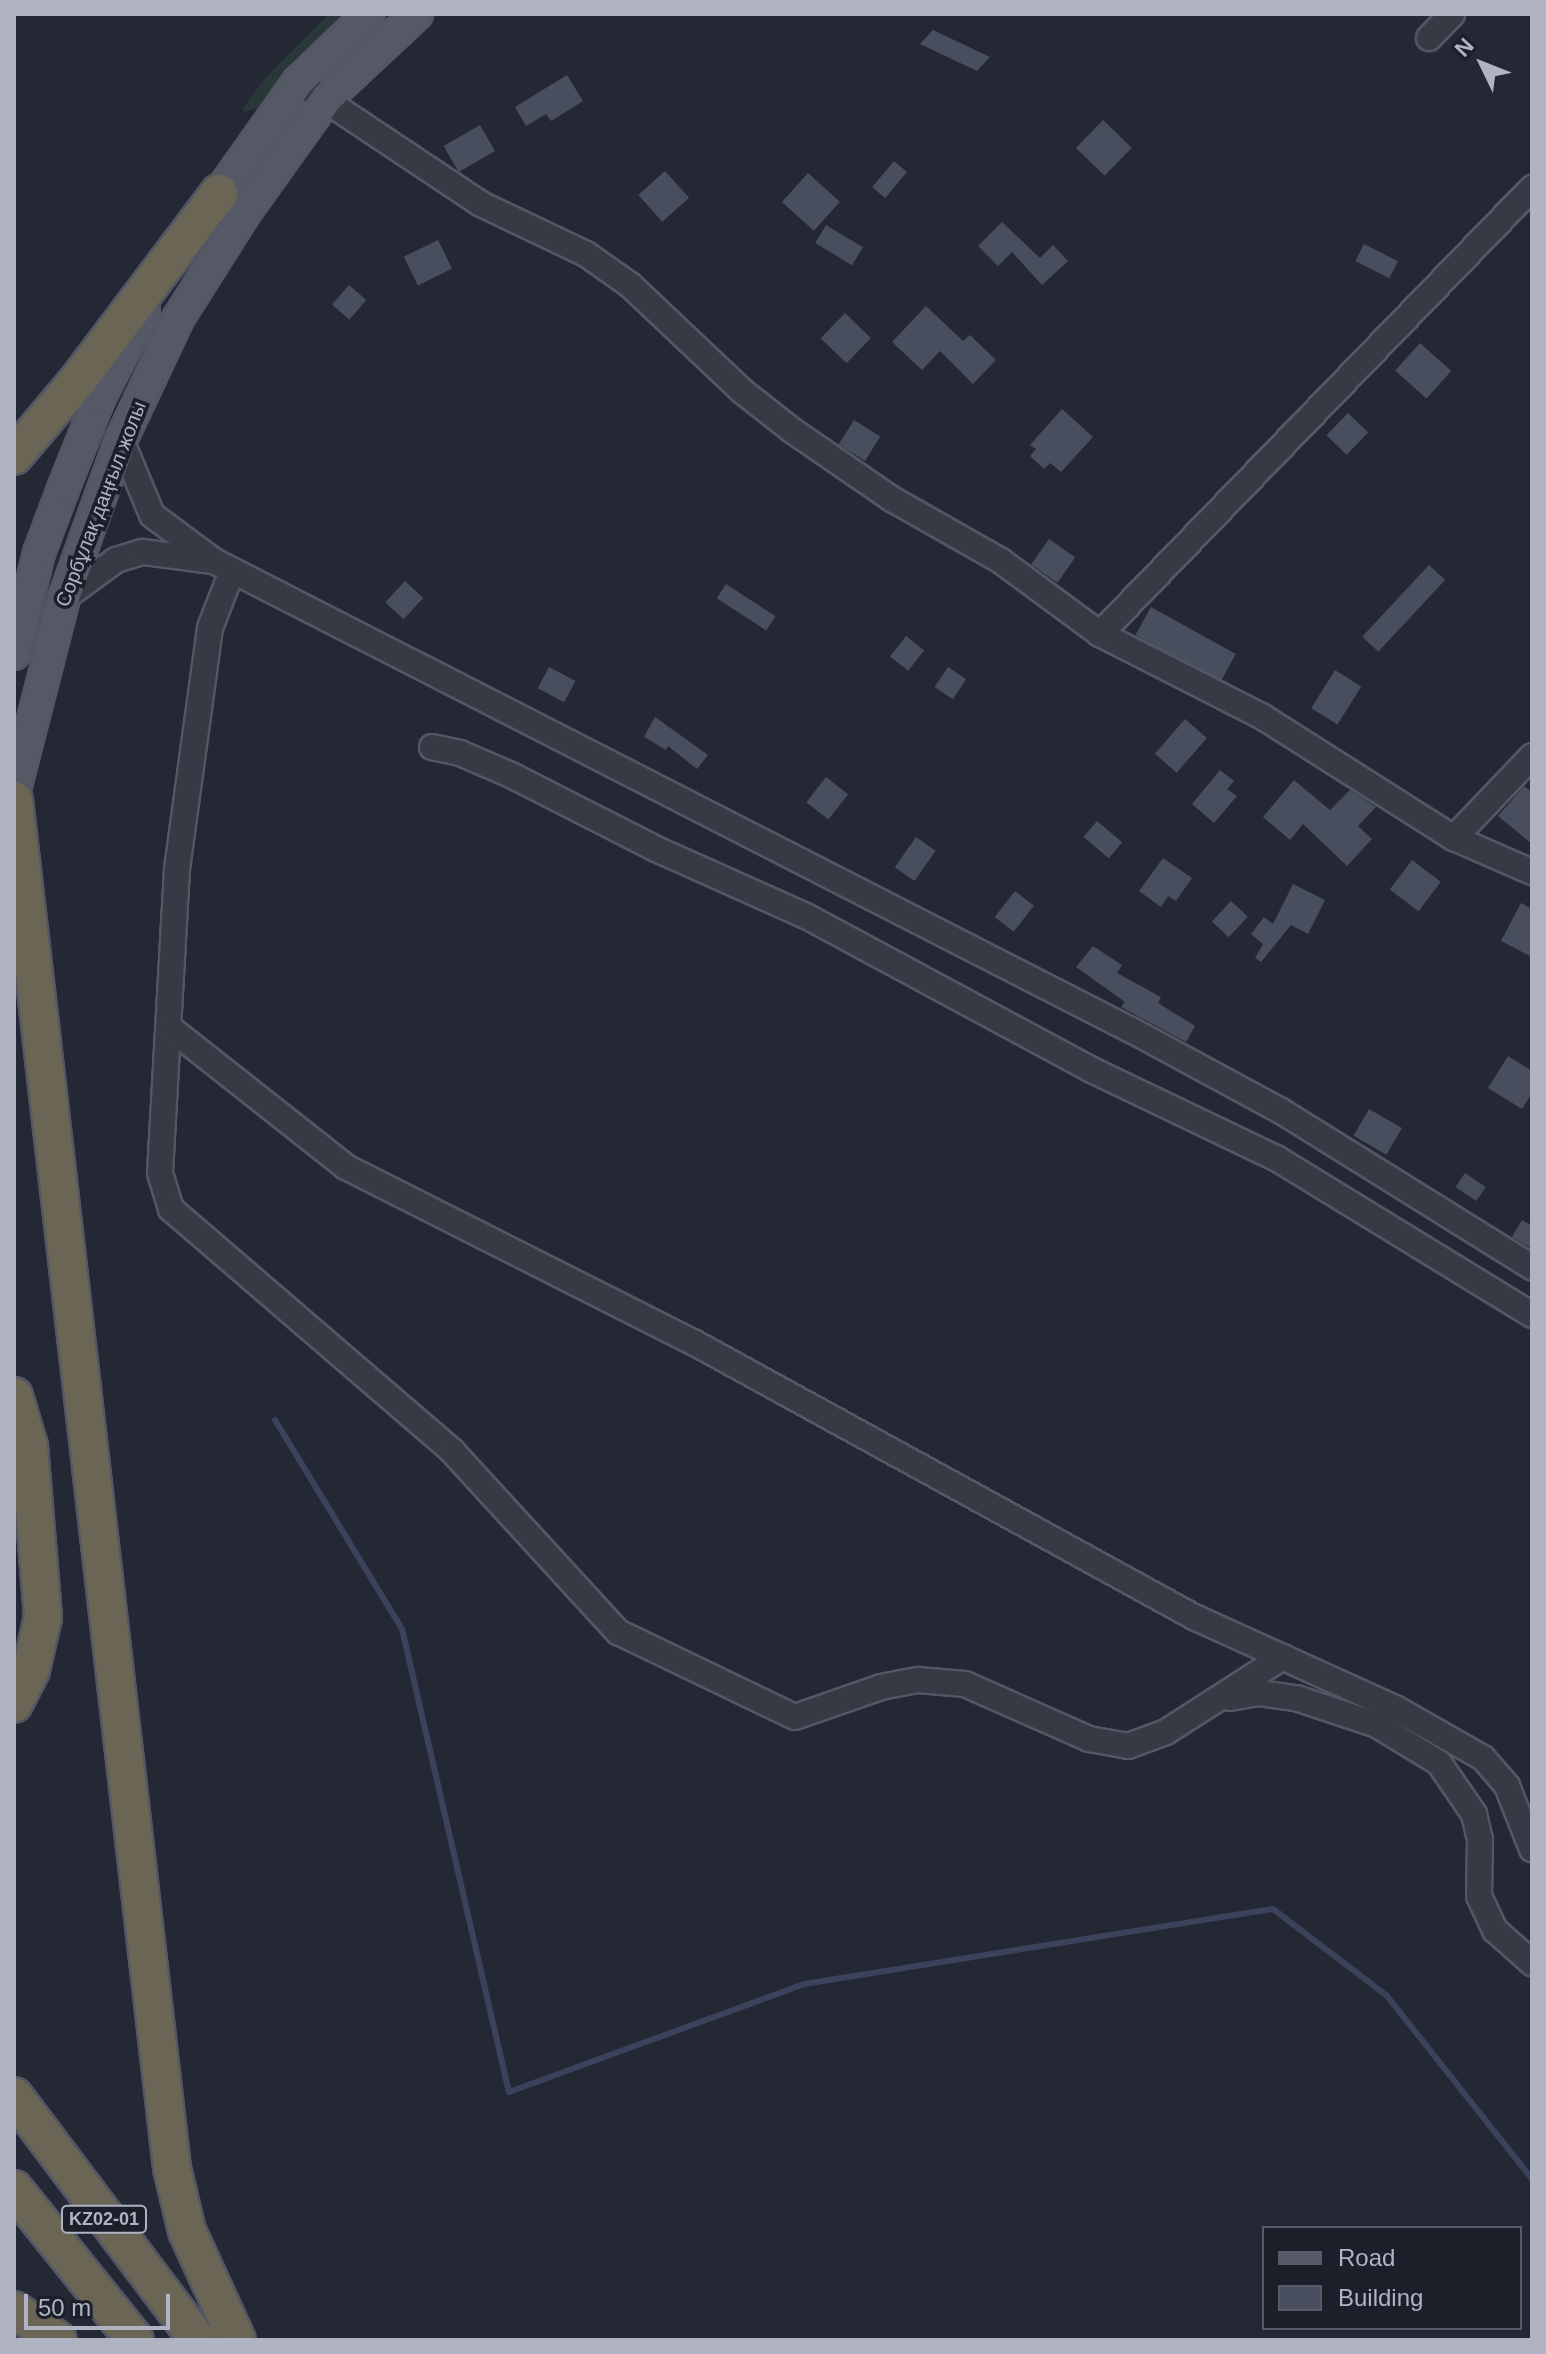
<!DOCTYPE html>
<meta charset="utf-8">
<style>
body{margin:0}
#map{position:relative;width:1546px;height:2354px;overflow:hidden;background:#232834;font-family:Helvetica,sans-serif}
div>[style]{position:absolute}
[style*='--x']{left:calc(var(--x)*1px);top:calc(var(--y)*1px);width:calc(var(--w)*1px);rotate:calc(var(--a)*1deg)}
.green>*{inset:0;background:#293739}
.stream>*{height:6px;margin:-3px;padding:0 3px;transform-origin:3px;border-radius:3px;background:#3a435b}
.building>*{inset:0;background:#494e5e;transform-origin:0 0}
.roads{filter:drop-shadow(2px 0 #535763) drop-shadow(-2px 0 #535763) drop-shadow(0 2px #535763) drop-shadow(0 -2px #535763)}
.minor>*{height:24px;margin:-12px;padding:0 12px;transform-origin:12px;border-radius:12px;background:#363a45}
.major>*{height:30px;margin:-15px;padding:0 15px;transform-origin:15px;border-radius:15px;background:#545965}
.highway>*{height:36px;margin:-18px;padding:0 18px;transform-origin:18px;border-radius:18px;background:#6a6554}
span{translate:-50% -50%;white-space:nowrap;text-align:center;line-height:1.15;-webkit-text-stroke:7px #1b1f2a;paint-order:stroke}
.shield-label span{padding:2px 6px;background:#1b1f2a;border:2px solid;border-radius:6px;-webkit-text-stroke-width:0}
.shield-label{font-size:18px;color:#b0b4c2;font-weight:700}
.street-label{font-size:20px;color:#b0b4c2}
.frame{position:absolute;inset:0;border:16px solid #b0b4c2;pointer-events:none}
.legend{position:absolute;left:1262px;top:2226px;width:260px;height:104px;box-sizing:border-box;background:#1b1f2a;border:2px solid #575b67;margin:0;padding:10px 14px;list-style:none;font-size:24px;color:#b0b4c2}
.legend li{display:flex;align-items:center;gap:16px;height:40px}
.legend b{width:40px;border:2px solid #575b67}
.north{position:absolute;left:1442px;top:24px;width:80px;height:80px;-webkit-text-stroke:6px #1b1f2a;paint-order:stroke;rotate:313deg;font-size:22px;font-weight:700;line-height:32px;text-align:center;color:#b0b4c2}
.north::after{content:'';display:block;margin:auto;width:28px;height:36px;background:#b0b4c2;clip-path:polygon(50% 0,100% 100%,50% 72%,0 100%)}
.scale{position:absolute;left:24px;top:2294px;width:146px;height:36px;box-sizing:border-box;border:4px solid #b0b4c2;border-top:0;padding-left:10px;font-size:24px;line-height:28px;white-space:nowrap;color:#b0b4c2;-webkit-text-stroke:6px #1b1f2a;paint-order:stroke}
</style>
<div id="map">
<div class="green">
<i style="clip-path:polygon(329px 14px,350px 14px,259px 108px,245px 112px,242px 109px,266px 77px)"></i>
</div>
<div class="stream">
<i style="--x:275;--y:1420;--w:245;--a:58.7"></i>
<i style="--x:402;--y:1629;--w:475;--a:77"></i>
<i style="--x:509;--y:2092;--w:314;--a:-20.1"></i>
<i style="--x:804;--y:1984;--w:475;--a:-9.1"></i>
<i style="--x:1273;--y:1909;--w:143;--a:37.3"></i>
<i style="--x:1387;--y:1996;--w:233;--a:51.6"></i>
</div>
<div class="building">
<i style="clip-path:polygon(933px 30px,990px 57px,977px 71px,920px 44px)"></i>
<i style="clip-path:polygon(567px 75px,583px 101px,551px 121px,546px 114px,526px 126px,515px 107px)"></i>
<i style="left:1103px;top:120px;width:40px;height:39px;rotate:44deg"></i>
<i style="left:480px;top:125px;width:30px;height:42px;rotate:60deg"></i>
<i style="left:894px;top:161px;width:17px;height:34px;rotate:40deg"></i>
<i style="left:665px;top:171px;width:36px;height:36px;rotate:48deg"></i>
<i style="left:808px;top:173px;width:43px;height:39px;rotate:42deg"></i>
<i style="clip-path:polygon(1002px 222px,1040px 258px,1053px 245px,1068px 261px,1042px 285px,1012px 252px,998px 266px,978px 246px)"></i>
<i style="left:826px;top:225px;width:43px;height:21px;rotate:31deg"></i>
<i style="left:438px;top:240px;width:32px;height:38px;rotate:64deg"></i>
<i style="left:1364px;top:244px;width:38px;height:19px;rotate:27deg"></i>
<i style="left:349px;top:285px;width:23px;height:26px;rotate:41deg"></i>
<i style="clip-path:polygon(926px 306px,963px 341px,970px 335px,996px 360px,973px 384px,940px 351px,922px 370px,892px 342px)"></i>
<i style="left:845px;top:313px;width:36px;height:35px;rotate:44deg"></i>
<i style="left:1420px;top:343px;width:42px;height:37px;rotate:42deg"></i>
<i style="clip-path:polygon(1062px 409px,1093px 437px,1061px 472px,1050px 463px,1044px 469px,1030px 456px,1036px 449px,1030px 445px)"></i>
<i style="left:1348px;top:413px;width:28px;height:31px;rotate:44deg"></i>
<i style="left:854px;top:420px;width:31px;height:29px;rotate:32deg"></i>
<i style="left:1049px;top:539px;width:32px;height:31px;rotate:35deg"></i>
<i style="left:1429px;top:565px;width:22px;height:98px;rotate:43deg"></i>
<i style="left:405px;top:581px;width:25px;height:29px;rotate:43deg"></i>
<i style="left:726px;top:584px;width:59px;height:17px;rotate:33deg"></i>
<i style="left:1151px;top:607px;width:97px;height:32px;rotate:29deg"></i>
<i style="left:906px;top:636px;width:23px;height:26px;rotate:38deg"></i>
<i style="left:549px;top:667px;width:30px;height:24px;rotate:28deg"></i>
<i style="left:948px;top:667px;width:22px;height:24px;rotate:34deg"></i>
<i style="left:1335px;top:670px;width:31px;height:45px;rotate:32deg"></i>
<i style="clip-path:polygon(655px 717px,708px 755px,697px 769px,668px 746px,666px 750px,644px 737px)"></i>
<i style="left:1185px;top:719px;width:29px;height:46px;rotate:41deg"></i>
<i style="clip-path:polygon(1220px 770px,1234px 781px,1227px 789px,1237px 796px,1214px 823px,1192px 804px)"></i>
<i style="left:826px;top:777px;width:28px;height:32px;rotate:38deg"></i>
<i style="clip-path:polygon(1294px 780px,1330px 810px,1350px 790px,1376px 807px,1358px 826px,1372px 839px,1347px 866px,1303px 824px,1290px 840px,1263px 817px)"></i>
<i style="clip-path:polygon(1524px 786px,1532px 792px,1532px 844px,1498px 816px)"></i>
<i style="left:1097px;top:821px;width:33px;height:21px;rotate:40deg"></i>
<i style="left:916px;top:837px;width:24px;height:37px;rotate:35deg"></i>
<i style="clip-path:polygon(1163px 858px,1192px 878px,1176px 901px,1168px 896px,1161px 907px,1139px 891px)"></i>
<i style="left:1412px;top:860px;width:36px;height:37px;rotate:37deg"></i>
<i style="clip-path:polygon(1293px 884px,1325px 900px,1308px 934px,1291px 925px,1261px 962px,1255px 958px,1263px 944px,1251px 934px,1264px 917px,1273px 924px)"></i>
<i style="left:1015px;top:891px;width:24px;height:33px;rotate:38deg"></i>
<i style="left:1231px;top:901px;width:23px;height:28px;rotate:43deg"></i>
<i style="clip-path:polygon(1521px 903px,1532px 909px,1532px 957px,1501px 941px)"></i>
<i style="clip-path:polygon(1093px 946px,1122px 965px,1117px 973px,1161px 997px,1158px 1003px,1195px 1026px,1186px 1042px,1121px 1007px,1125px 1002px,1076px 967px)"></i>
<i style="clip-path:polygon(1508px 1056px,1532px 1071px,1532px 1093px,1522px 1109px,1488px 1088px)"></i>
<i style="left:1369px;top:1109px;width:38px;height:31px;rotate:30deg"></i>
<i style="left:1465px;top:1173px;width:25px;height:17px;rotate:34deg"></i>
<i style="clip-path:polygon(1522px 1220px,1532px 1226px,1532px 1249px,1512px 1237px)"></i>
</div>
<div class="roads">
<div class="minor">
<i style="--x:1429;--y:38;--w:33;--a:-46"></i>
<i style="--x:298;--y:82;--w:220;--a:33.7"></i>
<i style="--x:481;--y:204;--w:116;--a:25.5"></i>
<i style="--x:586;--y:254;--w:54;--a:35.2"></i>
<i style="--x:630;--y:285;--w:154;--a:43.4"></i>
<i style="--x:742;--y:391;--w:65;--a:38.1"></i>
<i style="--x:793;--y:431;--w:120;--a:34.5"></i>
<i style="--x:892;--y:499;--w:125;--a:29.6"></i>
<i style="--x:1001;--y:561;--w:123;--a:36.4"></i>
<i style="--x:1100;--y:634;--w:183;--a:27"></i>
<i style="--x:1263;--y:717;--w:226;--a:32.4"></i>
<i style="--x:1454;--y:838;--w:85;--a:23.6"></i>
<i style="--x:121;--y:440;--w:81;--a:67.5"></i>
<i style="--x:152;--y:515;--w:77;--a:36.6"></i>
<i style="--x:214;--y:561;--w:1032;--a:27.09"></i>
<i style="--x:1133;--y:1031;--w:168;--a:28.4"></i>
<i style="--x:1281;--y:1111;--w:296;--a:31.9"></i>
<i style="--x:232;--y:571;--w:61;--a:111.1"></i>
<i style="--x:210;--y:628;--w:243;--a:97.8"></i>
<i style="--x:177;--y:869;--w:304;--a:93.2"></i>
<i style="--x:160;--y:1173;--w:38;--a:73"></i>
<i style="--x:171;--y:1209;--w:371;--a:40.7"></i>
<i style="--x:452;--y:1451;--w:246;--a:47.5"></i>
<i style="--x:618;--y:1632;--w:196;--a:25.7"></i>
<i style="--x:795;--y:1717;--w:91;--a:-19.2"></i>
<i style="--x:881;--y:1687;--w:38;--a:-11"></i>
<i style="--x:918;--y:1680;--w:47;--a:4.9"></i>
<i style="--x:965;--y:1684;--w:136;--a:23.9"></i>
<i style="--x:1089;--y:1739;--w:40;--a:10"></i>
<i style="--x:1128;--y:1746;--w:40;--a:-20.2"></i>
<i style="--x:1166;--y:1732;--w:139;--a:-32.7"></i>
<i style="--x:64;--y:598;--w:64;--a:-36.2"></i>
<i style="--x:116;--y:560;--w:28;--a:-17"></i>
<i style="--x:143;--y:552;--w:70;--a:7.4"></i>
<i style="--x:1100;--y:634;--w:621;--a:-45.91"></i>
<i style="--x:432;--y:747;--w:29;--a:12"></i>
<i style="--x:460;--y:753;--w:56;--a:23.3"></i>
<i style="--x:511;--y:775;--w:163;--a:27"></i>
<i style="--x:656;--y:849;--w:164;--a:24.1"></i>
<i style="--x:806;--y:916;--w:325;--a:28.3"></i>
<i style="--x:1092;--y:1070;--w:204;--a:25.6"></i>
<i style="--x:1276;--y:1158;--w:300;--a:31.5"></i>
<i style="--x:1454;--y:838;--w:113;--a:-46.4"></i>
<i style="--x:170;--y:1028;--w:224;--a:38.3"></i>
<i style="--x:346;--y:1167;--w:389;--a:26.8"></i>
<i style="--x:693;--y:1342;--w:572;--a:28.76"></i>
<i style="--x:1194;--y:1617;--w:221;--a:24.4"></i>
<i style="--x:1395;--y:1708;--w:101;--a:29.6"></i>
<i style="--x:1483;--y:1758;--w:37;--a:49"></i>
<i style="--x:1507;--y:1786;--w:68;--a:68.4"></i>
<i style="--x:1230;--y:1698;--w:29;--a:-10"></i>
<i style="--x:1259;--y:1693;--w:37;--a:8"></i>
<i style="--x:1296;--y:1698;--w:85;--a:18.4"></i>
<i style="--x:1377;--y:1725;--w:73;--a:31.5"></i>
<i style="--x:1439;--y:1763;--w:62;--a:55.5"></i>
<i style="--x:1474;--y:1814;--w:27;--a:77"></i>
<i style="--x:1480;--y:1840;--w:56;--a:91"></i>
<i style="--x:1479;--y:1896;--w:38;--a:65"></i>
<i style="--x:1495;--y:1930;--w:50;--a:41.7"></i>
</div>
<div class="major">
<i style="--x:206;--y:212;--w:159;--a:-54.7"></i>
<i style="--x:298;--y:82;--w:98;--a:-43.8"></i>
<i style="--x:14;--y:654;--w:104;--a:-76.1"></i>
<i style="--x:39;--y:553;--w:68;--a:-69.4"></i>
<i style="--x:63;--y:489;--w:97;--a:-68.2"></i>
<i style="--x:99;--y:399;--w:99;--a:-62.9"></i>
<i style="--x:14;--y:793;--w:201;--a:-75.6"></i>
<i style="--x:64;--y:598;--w:168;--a:-70.2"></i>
<i style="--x:121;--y:440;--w:136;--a:-64.8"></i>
<i style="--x:179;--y:317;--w:122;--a:-57.7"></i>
<i style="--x:244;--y:214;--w:143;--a:-54.4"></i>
<i style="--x:327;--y:98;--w:123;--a:-43"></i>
</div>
<div class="highway">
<i style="--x:14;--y:456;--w:101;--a:-49.8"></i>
<i style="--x:79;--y:379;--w:233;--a:-53"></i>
<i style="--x:14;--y:800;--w:1377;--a:83.41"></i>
<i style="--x:172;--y:2168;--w:65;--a:76.6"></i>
<i style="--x:187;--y:2231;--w:120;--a:65.4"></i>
<i style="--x:14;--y:1396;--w:52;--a:73.3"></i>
<i style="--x:29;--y:1446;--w:172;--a:85.3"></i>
<i style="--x:43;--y:1617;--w:54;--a:102.8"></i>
<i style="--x:31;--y:1670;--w:38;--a:117"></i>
<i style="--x:14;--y:2096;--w:306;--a:53"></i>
<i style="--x:14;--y:2189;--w:193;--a:51.3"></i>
<i style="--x:14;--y:2310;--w:53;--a:34.3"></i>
</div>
</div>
<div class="shield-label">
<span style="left:104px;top:2219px">KZ02-01</span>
</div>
<div class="street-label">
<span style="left:101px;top:504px;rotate:-69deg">Сорбұлақ даңғыл жолы</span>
</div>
<div class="frame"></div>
<ul class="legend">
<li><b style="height:10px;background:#545965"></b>Road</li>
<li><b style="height:22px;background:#494e5e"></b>Building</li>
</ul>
<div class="north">N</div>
<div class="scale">50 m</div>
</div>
